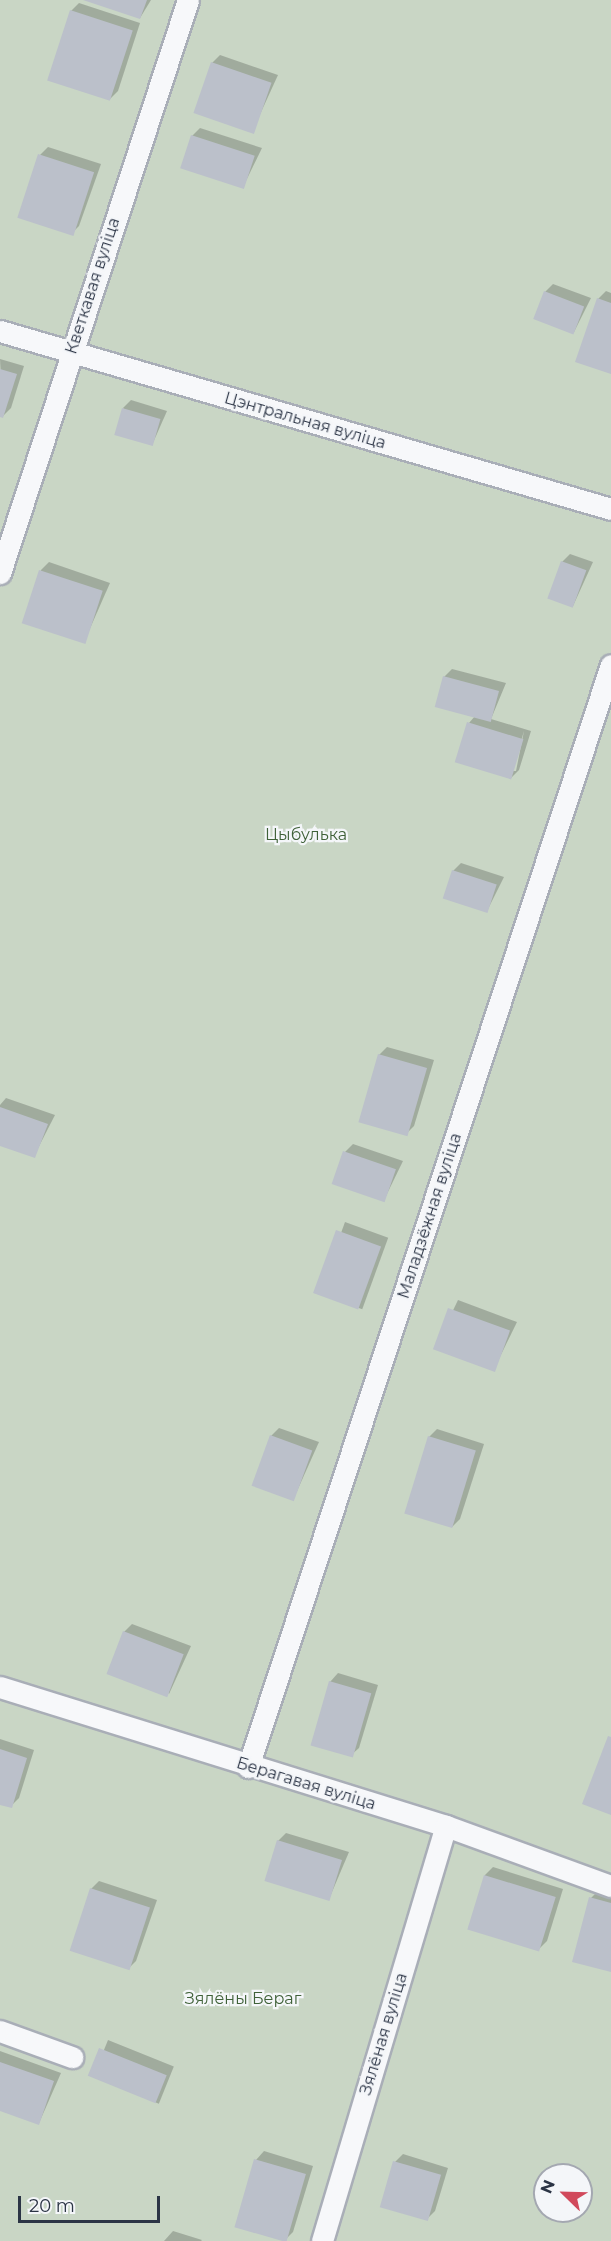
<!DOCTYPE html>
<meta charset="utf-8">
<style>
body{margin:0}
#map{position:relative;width:611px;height:2241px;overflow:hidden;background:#e4e7ec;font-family:Montserrat,sans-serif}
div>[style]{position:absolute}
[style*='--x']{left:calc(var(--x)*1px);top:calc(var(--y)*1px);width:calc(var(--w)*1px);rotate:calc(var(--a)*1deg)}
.green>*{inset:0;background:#c9d6c5}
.shadow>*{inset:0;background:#0003;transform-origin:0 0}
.building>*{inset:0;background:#bbc0ca;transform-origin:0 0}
.roads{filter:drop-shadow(2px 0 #a9aeb7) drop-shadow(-2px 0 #a9aeb7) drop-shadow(0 2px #a9aeb7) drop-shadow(0 -2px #a9aeb7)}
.service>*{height:21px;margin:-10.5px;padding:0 10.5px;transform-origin:10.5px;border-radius:10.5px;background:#f7f8fa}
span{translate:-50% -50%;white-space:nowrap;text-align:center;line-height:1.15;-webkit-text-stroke:4.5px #f4f6f9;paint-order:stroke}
.street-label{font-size:16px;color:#2b3445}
.park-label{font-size:16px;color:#3f6138}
.north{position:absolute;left:533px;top:2163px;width:60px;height:60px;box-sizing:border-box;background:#f4f6f9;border:2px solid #a4a8b1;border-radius:50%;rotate:293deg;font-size:16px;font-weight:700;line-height:24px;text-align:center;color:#2b3445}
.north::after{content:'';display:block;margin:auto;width:21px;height:27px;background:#d1495b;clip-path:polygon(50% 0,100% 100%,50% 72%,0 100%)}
.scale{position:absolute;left:18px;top:2196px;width:142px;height:27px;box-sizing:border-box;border:3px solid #2b3445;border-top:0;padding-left:8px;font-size:18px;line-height:21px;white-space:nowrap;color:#2b3445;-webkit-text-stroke:4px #f4f6f9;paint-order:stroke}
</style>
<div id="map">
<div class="green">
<i style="clip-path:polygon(evenodd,0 0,611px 0,611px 2241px,0 2241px,0 0,545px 2175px,581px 2175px,581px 2211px,545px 2211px,545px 2175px)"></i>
</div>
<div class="shadow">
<i style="clip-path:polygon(87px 0,151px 0,140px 18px)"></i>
<i style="clip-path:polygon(79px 3px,140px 23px,118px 91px,110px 99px,71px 11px)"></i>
<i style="clip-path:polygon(220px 55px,278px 75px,252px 132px,212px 63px)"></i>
<i style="clip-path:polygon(200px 128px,262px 148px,243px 187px,192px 136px)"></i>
<i style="clip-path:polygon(48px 147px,101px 164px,79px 226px,71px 234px,40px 155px)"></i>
<i style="clip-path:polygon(553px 284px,591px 298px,574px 332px,545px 292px)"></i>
<i style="clip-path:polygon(606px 291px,611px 293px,611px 372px,598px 299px)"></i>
<i style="clip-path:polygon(0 359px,24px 366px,11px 408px,3px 416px)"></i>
<i style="clip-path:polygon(131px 400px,167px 411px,152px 445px,123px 408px)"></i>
<i style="clip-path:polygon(570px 554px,593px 562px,573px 606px,562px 562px)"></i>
<i style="clip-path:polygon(49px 562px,110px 583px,84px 642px,24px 622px,41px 570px)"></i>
<i style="clip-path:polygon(evenodd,452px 669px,506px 683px,491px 719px,531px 731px,519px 770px,511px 778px,469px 723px,475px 716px,444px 677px,452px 669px,524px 731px,516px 771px,512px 771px,524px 731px)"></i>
<i style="clip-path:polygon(461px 863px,504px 877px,487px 911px,453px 871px)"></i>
<i style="clip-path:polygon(387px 1047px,434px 1060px,414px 1126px,406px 1134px,379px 1055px)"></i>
<i style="clip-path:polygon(6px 1098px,55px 1115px,34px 1156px,0 1144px,0 1105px)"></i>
<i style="clip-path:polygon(353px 1144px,403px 1161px,384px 1200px,345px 1152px)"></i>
<i style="left:345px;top:1222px;width:46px;height:76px;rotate:20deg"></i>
<i style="clip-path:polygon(458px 1300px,517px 1322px,494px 1369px,435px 1348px)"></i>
<i style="clip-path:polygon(279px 1428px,319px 1442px,293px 1500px,271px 1436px)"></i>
<i style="clip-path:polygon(437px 1429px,484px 1444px,460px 1519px,452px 1527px,429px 1437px)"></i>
<i style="clip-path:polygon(132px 1624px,191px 1646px,169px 1694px,124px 1632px)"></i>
<i style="clip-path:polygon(338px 1673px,378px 1685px,359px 1748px,350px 1756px,330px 1682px)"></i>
<i style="clip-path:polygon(0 1739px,34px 1750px,19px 1798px,11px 1806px,0 1803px)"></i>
<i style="clip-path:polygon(286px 1833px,349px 1852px,329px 1899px,278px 1841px)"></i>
<i style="clip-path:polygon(493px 1867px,563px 1889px,547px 1941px,539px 1949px,469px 1928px,485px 1875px)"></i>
<i style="clip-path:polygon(99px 1881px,157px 1900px,136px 1961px,128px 1969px,91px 1889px)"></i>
<i style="clip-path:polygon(599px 1890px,611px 1894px,611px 1971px,591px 1898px)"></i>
<i style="left:108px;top:2040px;width:71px;height:40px;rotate:22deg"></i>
<i style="clip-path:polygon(0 2051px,61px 2073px,39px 2123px,0 2110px)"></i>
<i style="clip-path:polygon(264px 2151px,313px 2166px,293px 2232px,285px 2240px,256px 2160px)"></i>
<i style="clip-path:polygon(403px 2154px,448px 2168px,435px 2211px,427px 2219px,395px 2162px)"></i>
<i style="clip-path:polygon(173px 2231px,202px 2240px,201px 2241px,164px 2241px)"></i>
</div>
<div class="building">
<i style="clip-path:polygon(83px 0,147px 0,140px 19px)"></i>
<i style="left:70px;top:10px;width:66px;height:74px;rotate:18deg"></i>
<i style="left:211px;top:62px;width:64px;height:54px;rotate:19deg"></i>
<i style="left:191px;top:135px;width:67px;height:35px;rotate:18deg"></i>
<i style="left:38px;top:154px;width:59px;height:67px;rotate:18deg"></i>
<i style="left:544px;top:291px;width:43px;height:30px;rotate:21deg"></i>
<i style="clip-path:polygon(597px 298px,611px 303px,611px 374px,575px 362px)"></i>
<i style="clip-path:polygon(0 369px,17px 374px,3px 418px,0 417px)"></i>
<i style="left:122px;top:408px;width:40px;height:28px;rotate:16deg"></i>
<i style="left:561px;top:561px;width:27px;height:40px;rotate:20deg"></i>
<i style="left:39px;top:570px;width:67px;height:56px;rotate:18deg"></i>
<i style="left:443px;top:676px;width:58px;height:32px;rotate:15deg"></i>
<i style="left:467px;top:722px;width:59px;height:42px;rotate:17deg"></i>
<i style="left:452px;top:870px;width:47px;height:30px;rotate:18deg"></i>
<i style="left:378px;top:1054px;width:51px;height:71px;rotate:16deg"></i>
<i style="clip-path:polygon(0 1107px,48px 1124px,35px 1158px,0 1146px)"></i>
<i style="left:343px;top:1151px;width:56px;height:35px;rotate:19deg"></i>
<i style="left:336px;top:1230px;width:48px;height:67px;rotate:20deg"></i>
<i style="left:448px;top:1308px;width:66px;height:44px;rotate:20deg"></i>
<i style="left:270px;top:1435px;width:45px;height:54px;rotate:20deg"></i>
<i style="left:428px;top:1436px;width:50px;height:81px;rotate:17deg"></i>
<i style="left:123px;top:1631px;width:65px;height:46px;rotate:21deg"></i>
<i style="left:329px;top:1681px;width:44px;height:67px;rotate:16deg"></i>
<i style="clip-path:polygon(608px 1736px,611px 1737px,611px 1815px,582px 1804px)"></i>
<i style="clip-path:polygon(0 1749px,27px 1758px,12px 1808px,0 1805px)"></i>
<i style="left:277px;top:1840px;width:68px;height:43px;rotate:17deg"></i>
<i style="left:484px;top:1875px;width:75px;height:57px;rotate:17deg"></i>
<i style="left:90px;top:1888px;width:63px;height:66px;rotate:18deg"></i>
<i style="clip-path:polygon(589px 1897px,611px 1903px,611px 1972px,572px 1962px)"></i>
<i style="left:99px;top:2048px;width:73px;height:30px;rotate:22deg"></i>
<i style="clip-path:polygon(0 2062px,54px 2081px,39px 2125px,0 2111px)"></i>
<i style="left:254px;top:2159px;width:54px;height:71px;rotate:16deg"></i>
<i style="left:393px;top:2161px;width:50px;height:48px;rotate:16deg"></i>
</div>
<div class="roads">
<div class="service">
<i style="--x:0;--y:331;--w:636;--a:16.24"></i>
<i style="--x:0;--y:573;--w:603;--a:-71.84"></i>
<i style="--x:0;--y:1687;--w:467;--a:17.3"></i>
<i style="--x:446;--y:1826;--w:176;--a:20"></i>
<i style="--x:248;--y:1767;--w:1160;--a:-71.77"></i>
<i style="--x:0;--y:2031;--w:77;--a:19.9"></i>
<i style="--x:322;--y:2241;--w:433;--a:-73.4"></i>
</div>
</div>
<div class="street-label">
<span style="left:93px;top:286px;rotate:-72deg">Кветкавая вуліца</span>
<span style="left:305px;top:421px;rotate:16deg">Цэнтральная вуліца</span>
<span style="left:430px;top:1216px;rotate:-72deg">Маладзёжная вуліца</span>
<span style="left:306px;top:1784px;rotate:17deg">Берагавая вуліца</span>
<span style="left:384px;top:2034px;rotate:-73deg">Зялёная вуліца</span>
</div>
<div class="park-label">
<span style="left:306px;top:835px">Цыбулька</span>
<span style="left:243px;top:1999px">Зялёны Бераг</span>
</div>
<div class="north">N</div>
<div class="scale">20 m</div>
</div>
